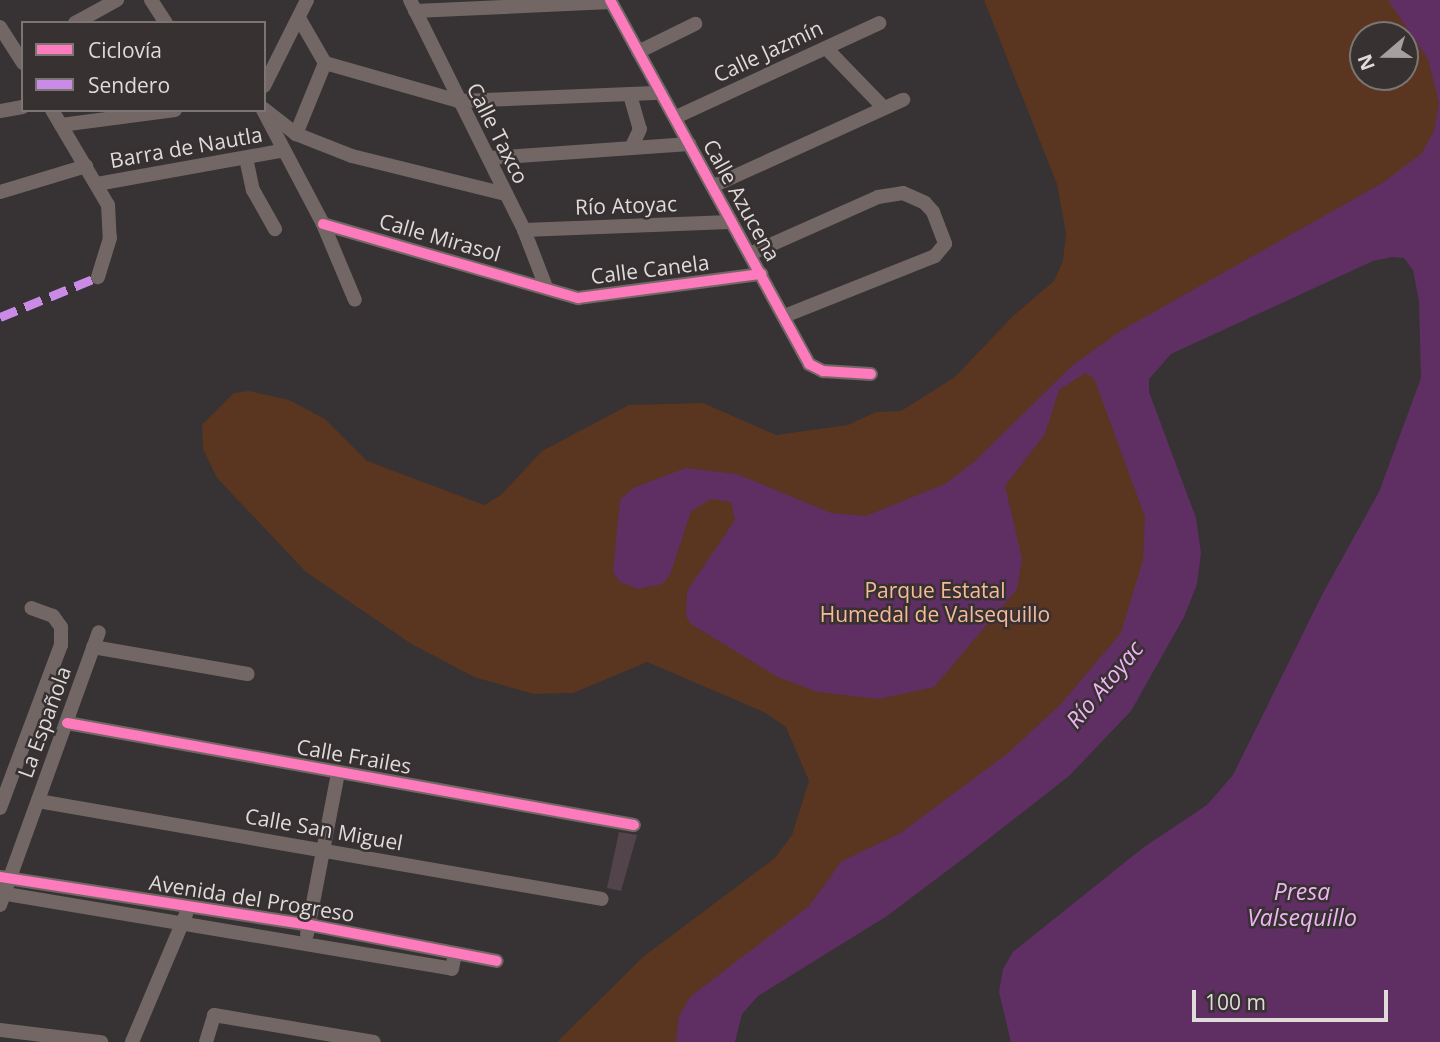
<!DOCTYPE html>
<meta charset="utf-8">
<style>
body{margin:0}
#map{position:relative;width:1440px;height:1042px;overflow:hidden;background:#373233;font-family:"Open Sans",sans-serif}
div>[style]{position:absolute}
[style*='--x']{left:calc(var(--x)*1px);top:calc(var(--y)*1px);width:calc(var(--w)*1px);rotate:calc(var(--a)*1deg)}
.green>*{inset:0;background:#5a3520}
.water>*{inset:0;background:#5f2f64}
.building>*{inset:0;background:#53444c}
.minor>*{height:14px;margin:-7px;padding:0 7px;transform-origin:7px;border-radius:7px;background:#726765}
.quiet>*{height:9px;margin-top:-4.5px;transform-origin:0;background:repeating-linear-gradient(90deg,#ca8be6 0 18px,transparent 0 27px)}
.cycleway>*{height:10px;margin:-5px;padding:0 5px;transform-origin:5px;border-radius:5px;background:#fd7abc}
span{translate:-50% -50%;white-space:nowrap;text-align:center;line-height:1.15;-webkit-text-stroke:5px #383132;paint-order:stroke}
.street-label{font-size:21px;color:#dfdbdb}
.park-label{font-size:21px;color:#f7ba99}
.water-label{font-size:23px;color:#f0b3f6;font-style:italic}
.legend{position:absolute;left:21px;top:21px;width:245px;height:91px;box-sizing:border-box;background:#383132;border:2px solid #7b7576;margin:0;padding:9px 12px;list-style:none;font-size:21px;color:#dfdbdb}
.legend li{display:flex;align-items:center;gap:14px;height:35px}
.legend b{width:35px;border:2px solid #7b7576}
.north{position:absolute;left:1349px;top:21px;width:70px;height:70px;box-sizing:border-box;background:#383132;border:2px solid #7b7576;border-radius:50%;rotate:250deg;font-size:19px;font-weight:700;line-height:28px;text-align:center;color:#dfdbdb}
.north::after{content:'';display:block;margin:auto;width:24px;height:32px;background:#a4a0a0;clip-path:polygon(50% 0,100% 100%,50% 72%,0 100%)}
.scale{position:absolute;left:1192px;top:990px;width:196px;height:32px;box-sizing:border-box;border:4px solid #dfdbdb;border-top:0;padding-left:9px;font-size:21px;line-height:24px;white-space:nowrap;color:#dfdbdb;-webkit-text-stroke:5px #383132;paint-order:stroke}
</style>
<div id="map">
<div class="green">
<i style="clip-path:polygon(evenodd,984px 0,1429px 0,1440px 20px,1440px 174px,1132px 377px,1187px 587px,1031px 775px,909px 900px,728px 1002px,724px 1042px,557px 1042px,643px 957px,775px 858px,792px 835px,809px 781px,786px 727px,764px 712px,647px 662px,573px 693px,534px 694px,474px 677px,410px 643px,306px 572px,217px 478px,203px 449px,202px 425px,234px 393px,249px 391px,289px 400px,325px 419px,367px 461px,484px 505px,501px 495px,542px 451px,629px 405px,703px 403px,776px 435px,848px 425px,876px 412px,901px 411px,955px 377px,1013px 316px,1054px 281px,1063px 261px,1066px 233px,1057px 184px,984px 0,1363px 35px,1405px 35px,1405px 77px,1363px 77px,1363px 35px)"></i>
</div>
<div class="water">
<i style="clip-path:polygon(1388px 0,1440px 0,1440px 1042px,1011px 1042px,999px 992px,1003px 969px,1013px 952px,1144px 847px,1207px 805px,1233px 775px,1323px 593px,1379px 492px,1421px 378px,1419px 301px,1413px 270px,1404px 258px,1392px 257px,1373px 261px,1171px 354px,1149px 379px,1149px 392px,1196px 518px,1201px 553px,1197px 584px,1184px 617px,1131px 711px,1069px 776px,964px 858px,887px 916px,758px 996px,742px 1014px,735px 1042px,676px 1042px,679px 1016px,691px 996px,808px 907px,842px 861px,899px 834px,1007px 754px,1060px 705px,1121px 633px,1143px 560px,1145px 517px,1094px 378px,1085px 373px,1059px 390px,1045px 434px,1005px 486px,1022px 559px,1017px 589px,934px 687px,879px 699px,818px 692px,778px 677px,691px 624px,686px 616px,687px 591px,735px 520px,731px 502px,711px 499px,691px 511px,670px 575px,662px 584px,638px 589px,620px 582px,613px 572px,620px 500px,633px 488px,686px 468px,737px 474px,831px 513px,866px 516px,945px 484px,976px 460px,1073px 365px,1122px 330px,1384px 182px,1422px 153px,1434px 131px,1439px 103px,1428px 59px)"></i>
</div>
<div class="building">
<i style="clip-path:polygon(619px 832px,637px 835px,621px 891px,607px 888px)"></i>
</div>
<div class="minor">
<i style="--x:151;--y:0;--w:27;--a:57"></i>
<i style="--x:410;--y:0;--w:257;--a:63.6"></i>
<i style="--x:524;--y:230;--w:61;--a:68.9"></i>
<i style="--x:610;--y:0;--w:415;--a:61.3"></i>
<i style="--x:809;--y:364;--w:16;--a:27"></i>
<i style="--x:823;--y:371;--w:48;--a:3.6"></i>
<i style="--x:415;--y:11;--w:196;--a:-2.6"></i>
<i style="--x:299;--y:18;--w:52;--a:60"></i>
<i style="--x:75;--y:23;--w:48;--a:-28.7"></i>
<i style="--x:0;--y:27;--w:43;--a:57.4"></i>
<i style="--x:826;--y:48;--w:83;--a:46"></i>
<i style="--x:638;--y:52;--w:64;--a:-26.2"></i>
<i style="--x:325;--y:63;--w:138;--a:15.9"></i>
<i style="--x:458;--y:101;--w:203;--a:-2.3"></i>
<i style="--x:325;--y:63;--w:77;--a:112.2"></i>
<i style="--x:296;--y:134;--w:60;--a:21.4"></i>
<i style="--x:352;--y:156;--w:159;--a:13.9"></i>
<i style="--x:264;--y:86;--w:96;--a:-63.4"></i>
<i style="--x:630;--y:95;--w:35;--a:74"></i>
<i style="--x:640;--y:129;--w:21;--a:115"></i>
<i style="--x:264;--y:109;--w:41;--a:38"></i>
<i style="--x:52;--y:110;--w:110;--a:59.5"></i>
<i style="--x:108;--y:205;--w:33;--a:87"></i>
<i style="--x:110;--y:238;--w:41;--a:107.1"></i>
<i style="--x:263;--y:110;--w:129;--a:62.2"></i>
<i style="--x:323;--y:224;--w:82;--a:67.2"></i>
<i style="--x:0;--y:111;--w:23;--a:-10"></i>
<i style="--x:676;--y:117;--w:224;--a:-24.8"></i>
<i style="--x:61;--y:125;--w:115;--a:-7.5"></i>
<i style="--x:246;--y:158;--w:33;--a:78"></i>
<i style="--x:253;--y:190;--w:45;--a:60.6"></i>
<i style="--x:489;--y:158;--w:201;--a:-4"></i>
<i style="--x:97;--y:184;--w:187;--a:-10.2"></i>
<i style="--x:713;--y:186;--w:209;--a:-24.4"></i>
<i style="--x:0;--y:192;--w:90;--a:-16.8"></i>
<i style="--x:323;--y:224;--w:266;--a:16.2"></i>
<i style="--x:578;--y:298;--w:185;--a:-7.5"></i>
<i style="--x:524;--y:230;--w:206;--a:-2.2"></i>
<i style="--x:750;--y:254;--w:140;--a:-24"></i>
<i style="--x:878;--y:197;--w:25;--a:-9"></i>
<i style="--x:903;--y:193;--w:24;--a:24"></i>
<i style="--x:925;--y:203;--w:12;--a:48"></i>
<i style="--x:933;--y:212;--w:34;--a:69"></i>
<i style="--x:945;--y:244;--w:16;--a:130"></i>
<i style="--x:935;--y:256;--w:162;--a:158.3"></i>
<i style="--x:93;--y:647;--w:157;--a:9.9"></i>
<i style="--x:67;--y:723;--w:576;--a:10.2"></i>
<i style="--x:38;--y:801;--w:572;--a:9.86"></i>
<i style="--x:0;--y:808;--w:174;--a:-69.5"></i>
<i style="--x:61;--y:645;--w:18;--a:-90"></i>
<i style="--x:61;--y:627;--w:14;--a:-126"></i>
<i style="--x:53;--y:616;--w:23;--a:-160"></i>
<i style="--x:0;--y:877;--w:314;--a:8.8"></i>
<i style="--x:310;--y:925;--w:190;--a:10.9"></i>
<i style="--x:0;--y:893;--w:458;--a:9.5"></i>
<i style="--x:452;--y:969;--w:16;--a:-79"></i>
<i style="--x:0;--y:905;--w:290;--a:-70.1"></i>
<i style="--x:307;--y:934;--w:164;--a:-79.1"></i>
<i style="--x:0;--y:1030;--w:102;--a:6.8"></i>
<i style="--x:132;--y:1042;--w:139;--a:-67.1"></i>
<i style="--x:206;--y:1042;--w:28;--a:-73"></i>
<i style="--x:214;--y:1015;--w:162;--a:9.6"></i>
</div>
<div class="quiet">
<i style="--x:0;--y:317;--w:106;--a:-22.2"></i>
</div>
<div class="cycleway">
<i style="--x:610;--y:0;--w:415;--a:61.3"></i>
<i style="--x:809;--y:364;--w:16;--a:27"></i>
<i style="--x:823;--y:371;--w:48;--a:3.6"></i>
<i style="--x:323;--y:224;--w:266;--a:16.2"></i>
<i style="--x:578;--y:298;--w:185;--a:-7.5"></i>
<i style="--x:67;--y:723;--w:576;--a:10.2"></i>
<i style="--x:0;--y:877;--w:314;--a:8.8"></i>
<i style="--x:310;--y:925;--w:190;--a:10.9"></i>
</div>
<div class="street-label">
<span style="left:768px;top:51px;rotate:-25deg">Calle Jazmín</span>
<span style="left:498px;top:133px;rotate:63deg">Calle Taxco</span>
<span style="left:186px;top:147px;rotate:-10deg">Barra de Nautla</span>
<span style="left:742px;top:200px;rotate:61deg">Calle Azucena</span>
<span style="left:626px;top:205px;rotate:-2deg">Río Atoyac</span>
<span style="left:440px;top:237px;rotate:16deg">Calle Mirasol</span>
<span style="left:650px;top:269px;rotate:-7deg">Calle Canela</span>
<span style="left:44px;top:722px;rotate:-70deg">La Española</span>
<span style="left:354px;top:756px;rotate:10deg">Calle Frailes</span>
<span style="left:324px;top:829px;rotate:10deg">Calle San Miguel</span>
<span style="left:252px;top:898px;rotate:9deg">Avenida del Progreso</span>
</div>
<div class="park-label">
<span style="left:935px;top:602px">Parque Estatal<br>Humedal de Valsequillo</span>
</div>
<div class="water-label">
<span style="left:1104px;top:684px;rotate:-50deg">Río Atoyac</span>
<span style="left:1302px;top:904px">Presa<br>Valsequillo</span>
</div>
<ul class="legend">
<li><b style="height:9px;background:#fd7abc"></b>Ciclovía</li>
<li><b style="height:9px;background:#ca8be6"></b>Sendero</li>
</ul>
<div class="north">N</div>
<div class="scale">100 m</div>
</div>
